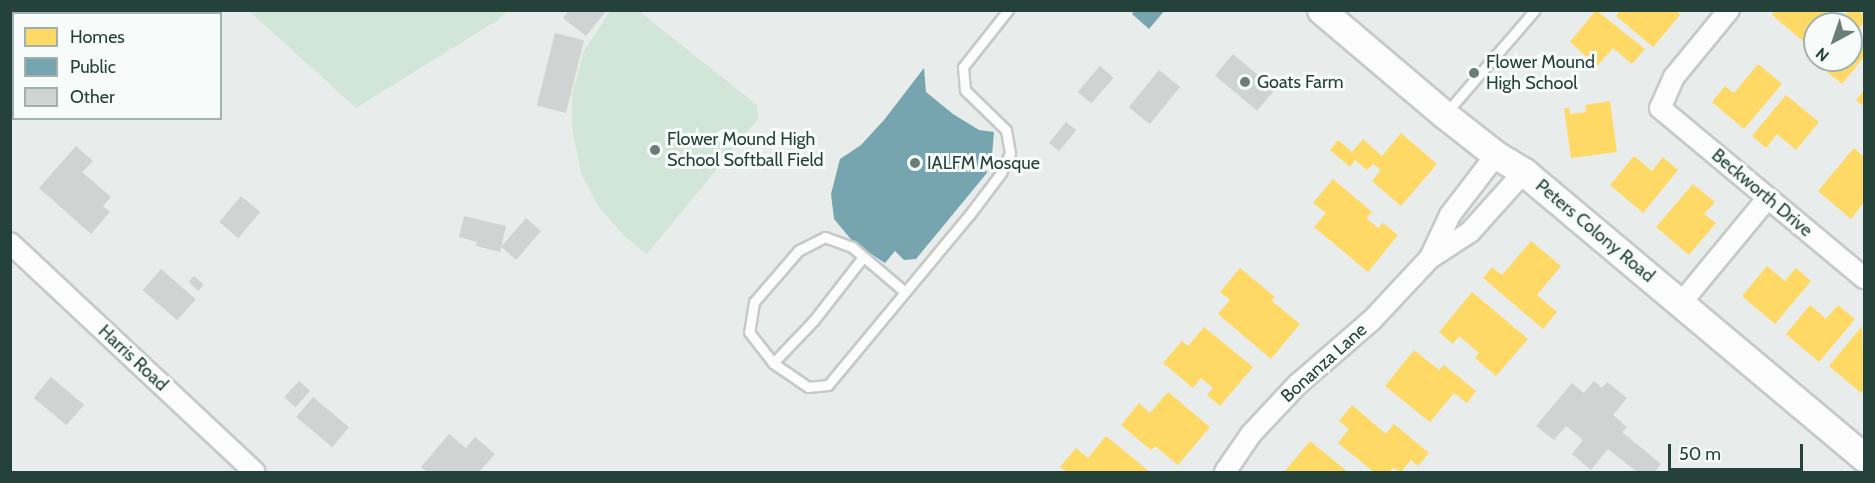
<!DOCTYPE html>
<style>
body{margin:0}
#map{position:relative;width:1875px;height:483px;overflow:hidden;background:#e8edeb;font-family:Cabin,sans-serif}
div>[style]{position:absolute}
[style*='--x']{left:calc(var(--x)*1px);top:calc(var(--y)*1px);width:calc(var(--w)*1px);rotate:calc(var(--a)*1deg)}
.green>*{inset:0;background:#d1e6d8}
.homes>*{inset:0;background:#ffd966}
.public>*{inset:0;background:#76a5af}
.building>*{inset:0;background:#cfd4d2;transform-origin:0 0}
.roads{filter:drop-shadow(2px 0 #c5cac8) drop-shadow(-2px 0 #c5cac8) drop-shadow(0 2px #c5cac8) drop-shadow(0 -2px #c5cac8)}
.lane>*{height:9px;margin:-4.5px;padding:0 4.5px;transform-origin:4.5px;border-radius:4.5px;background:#fcfcfc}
.street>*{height:20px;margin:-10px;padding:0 10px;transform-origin:10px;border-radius:10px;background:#fcfcfc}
.secondary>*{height:27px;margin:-13.5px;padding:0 13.5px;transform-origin:13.5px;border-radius:13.5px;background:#fcfcfc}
.dots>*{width:16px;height:16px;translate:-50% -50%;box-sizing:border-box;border:3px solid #f7fbf9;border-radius:50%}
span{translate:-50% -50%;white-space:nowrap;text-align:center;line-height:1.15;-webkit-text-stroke:6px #f7fbf9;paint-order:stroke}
.poi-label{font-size:18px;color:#24423a}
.left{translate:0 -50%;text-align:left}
.street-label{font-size:18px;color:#24423a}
.frame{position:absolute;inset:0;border:12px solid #24423a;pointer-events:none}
.legend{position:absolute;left:12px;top:12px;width:210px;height:108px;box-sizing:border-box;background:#f7fbf9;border:2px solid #a3b1ad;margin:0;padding:8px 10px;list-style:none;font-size:18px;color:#24423a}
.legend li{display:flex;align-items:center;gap:12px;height:30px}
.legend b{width:30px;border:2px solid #a3b1ad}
.north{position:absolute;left:1803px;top:12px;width:60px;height:60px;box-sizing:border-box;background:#f7fbf9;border:2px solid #a3b1ad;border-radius:50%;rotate:220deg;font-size:16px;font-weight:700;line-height:24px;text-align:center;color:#24423a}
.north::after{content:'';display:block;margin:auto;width:21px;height:27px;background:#697e78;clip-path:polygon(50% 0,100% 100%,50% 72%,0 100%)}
.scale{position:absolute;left:1668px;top:444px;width:135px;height:27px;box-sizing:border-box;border:3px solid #24423a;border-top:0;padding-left:8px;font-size:18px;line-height:21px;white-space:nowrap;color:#24423a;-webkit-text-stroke:4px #f7fbf9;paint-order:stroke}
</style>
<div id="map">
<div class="green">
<i style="clip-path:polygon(249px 11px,507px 11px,498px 20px,356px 108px)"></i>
<i style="clip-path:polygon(610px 11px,639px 11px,757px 105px,758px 119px,647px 254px,624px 236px,598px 206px,581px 173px,572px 128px,572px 94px,584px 51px)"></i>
</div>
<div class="homes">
<i style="clip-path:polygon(1596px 10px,1645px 49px,1632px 64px,1613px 48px,1597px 66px,1570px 42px)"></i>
<i style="clip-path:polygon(1621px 10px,1675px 10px,1680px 15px,1653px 47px,1616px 16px)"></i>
<i style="clip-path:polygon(1775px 10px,1826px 10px,1828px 13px,1819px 24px,1815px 24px,1815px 29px,1804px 42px,1772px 15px)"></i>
<i style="clip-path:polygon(1849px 10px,1858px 10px,1864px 16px,1864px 22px,1851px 38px,1864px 49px,1864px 57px,1842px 84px,1810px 58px,1815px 52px,1815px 60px,1851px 60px,1851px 24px,1838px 24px)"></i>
<i style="clip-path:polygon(1758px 64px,1782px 84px,1744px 129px,1712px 102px,1725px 86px,1734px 93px)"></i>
<i style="clip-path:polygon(1864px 90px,1864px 107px,1856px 100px)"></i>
<i style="clip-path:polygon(1786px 95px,1819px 122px,1796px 150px,1777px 134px,1766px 148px,1752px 136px)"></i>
<i style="clip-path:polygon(1610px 101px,1617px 152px,1571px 158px,1564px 108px,1569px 108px,1570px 114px,1586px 112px,1585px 105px)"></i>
<i style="clip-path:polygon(1401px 133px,1437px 164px,1401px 206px,1372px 181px,1381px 170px,1373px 164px,1367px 170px,1355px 160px,1350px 167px,1330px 150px,1338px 140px,1352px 152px,1363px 139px,1382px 156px)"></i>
<i style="clip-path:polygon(1854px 148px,1864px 157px,1864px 202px,1851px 219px,1818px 191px)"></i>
<i style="clip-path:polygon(1634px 156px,1652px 171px,1663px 157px,1678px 170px,1643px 213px,1610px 185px)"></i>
<i style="clip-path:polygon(1333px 179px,1372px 212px,1366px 218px,1378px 228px,1383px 223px,1398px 235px,1368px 272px,1314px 227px,1326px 213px,1313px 203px)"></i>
<i style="clip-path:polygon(1693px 184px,1715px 202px,1704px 214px,1716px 223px,1689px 255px,1656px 227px)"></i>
<i style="clip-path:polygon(1531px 241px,1561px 266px,1537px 295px,1557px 312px,1543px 329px,1483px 278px,1492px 267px,1502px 275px)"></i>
<i style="clip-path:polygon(1767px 266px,1785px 281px,1796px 268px,1811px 281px,1775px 324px,1742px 296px)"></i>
<i style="clip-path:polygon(1240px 268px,1275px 297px,1272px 301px,1300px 324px,1271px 359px,1218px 314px,1230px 300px,1220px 292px)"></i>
<i style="clip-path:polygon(1472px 292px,1528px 339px,1496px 376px,1475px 358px,1479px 353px,1459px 336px,1453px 344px,1439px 332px)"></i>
<i style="clip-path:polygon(1810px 305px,1826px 319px,1838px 305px,1855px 319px,1819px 362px,1786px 334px)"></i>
<i style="clip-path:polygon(1862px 326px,1864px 389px,1861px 393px,1829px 366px)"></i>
<i style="clip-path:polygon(1204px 327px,1253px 367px,1220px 406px,1207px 395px,1213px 388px,1201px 378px,1193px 388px,1163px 363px,1182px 341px,1188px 346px)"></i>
<i style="clip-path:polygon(1414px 350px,1439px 370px,1444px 365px,1476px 391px,1467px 403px,1454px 393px,1430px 422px,1385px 386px)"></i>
<i style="clip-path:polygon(1168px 392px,1210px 427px,1178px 465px,1155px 446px,1151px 450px,1121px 425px,1139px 403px,1150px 413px)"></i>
<i style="clip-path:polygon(1352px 405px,1386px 434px,1394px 424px,1429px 453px,1418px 466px,1411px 460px,1401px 472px,1393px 468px,1389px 472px,1374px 472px,1338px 443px,1349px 429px,1339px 421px)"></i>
<i style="clip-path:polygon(1106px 436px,1150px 472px,1067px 472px,1060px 467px,1076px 448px,1088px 458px)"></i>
<i style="clip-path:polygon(1310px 441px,1348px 472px,1284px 472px)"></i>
</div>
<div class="public">
<i style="clip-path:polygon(1134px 10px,1165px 10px,1149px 29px,1132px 14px)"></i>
<i style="clip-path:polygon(924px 68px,926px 92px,953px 114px,979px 130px,994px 132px,991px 168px,916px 259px,904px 260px,895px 251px,885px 263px,854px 243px,834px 219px,831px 194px,840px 159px,861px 145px,884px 120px)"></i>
</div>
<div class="building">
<i style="left:91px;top:10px;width:44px;height:4px"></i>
<i style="clip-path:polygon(569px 10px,607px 10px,586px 36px,563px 18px)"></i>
<i style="left:555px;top:33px;width:30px;height:75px;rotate:14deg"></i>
<i style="left:1233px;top:54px;width:55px;height:28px;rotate:40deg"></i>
<i style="left:1100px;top:66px;width:18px;height:34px;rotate:41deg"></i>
<i style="left:1159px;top:70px;width:27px;height:48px;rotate:39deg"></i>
<i style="left:1066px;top:122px;width:13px;height:27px;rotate:39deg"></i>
<i style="clip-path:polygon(76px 146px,93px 161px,82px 172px,111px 197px,103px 206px,110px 212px,91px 234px,39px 188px)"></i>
<i style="left:241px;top:196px;width:25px;height:34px;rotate:40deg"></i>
<i style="clip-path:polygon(464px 216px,506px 226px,500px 252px,476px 246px,477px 242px,459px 237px)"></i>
<i style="left:526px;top:218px;width:20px;height:38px;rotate:41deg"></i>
<i style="left:161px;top:269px;width:46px;height:28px;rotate:41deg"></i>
<i style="left:194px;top:276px;width:13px;height:8px;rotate:42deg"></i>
<i style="left:51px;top:377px;width:43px;height:27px;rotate:40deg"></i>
<i style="left:299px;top:381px;width:15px;height:22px;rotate:42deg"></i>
<i style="clip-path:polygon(1594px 381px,1602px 388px,1607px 382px,1627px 398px,1613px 415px,1627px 427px,1622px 432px,1661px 464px,1655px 472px,1637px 472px,1608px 449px,1591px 470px,1572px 454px,1583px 440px,1566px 426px,1554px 440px,1536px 426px,1572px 383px,1584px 393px)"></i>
<i style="left:313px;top:397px;width:47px;height:26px;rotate:40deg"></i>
<i style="clip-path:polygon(449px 434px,466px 448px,475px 437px,495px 454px,479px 472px,427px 472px,421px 467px)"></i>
</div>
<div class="roads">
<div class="lane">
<i style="--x:1446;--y:113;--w:136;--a:-49.2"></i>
<i style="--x:905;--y:292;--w:70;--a:-139.7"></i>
<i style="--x:852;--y:247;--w:29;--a:-160"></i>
<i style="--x:825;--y:237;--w:30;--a:153"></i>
<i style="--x:798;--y:251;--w:67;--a:130.8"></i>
<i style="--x:754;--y:302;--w:30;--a:99"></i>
<i style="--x:749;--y:332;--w:39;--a:52"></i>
<i style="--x:773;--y:363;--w:42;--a:34.4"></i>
<i style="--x:808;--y:387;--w:20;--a:-6"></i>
<i style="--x:828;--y:385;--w:222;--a:-50.3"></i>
<i style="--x:970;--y:214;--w:51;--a:-52.9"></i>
<i style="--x:1001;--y:173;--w:22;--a:-66"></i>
<i style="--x:1010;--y:153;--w:23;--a:-100"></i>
<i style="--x:1006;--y:130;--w:57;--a:-135.7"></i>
<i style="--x:965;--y:90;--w:23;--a:-95"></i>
<i style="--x:963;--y:67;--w:73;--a:-51.7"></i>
<i style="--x:773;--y:363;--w:59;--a:-46.4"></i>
<i style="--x:814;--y:320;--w:80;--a:-52.1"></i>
</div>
<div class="street">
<i style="--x:1729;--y:10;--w:87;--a:129.4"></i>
<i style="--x:1674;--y:77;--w:34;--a:114"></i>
<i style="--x:1660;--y:108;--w:266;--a:39.8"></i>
<i style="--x:10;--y:243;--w:335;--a:43.1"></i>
<i style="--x:1430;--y:258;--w:47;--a:-65.1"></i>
<i style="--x:1450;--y:215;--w:76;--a:-52.5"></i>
<i style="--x:1681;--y:303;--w:136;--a:-50.4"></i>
<i style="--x:1225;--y:472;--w:46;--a:-55.6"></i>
<i style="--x:1251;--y:434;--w:69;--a:-46.8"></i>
<i style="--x:1298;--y:384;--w:98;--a:-40.9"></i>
<i style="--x:1372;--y:320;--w:85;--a:-46.9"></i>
<i style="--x:1430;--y:258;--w:48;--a:-33"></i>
<i style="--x:1470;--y:232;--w:81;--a:-48"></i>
</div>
<div class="secondary">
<i style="--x:1321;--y:10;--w:162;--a:40.3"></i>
<i style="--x:1445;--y:115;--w:65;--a:38.1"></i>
<i style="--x:1496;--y:155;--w:33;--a:31"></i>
<i style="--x:1524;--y:172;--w:444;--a:40"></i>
</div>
</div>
<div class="dots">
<i style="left:1474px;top:73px;background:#697e78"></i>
<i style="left:1245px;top:82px;background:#697e78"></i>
<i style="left:655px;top:150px;background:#697e78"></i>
<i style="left:915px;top:163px;background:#697e78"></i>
</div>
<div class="poi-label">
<span class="left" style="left:1486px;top:73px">Flower Mound<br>High School</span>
<span class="left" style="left:1257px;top:82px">Goats Farm</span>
<span class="left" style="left:667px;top:150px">Flower Mound High<br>School Softball Field</span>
<span class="left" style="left:927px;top:163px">IALFM Mosque</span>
</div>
<div class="street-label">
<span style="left:1762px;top:193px;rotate:40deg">Beckworth Drive</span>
<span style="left:1595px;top:231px;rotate:40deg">Peters Colony Road</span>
<span style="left:133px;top:358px;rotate:43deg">Harris Road</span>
<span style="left:1324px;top:363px;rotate:-42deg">Bonanza Lane</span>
</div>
<div class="frame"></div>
<ul class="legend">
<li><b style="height:16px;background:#ffd966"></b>Homes</li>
<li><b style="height:16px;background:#76a5af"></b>Public</li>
<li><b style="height:16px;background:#cfd4d2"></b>Other</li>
</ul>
<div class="north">N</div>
<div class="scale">50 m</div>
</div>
